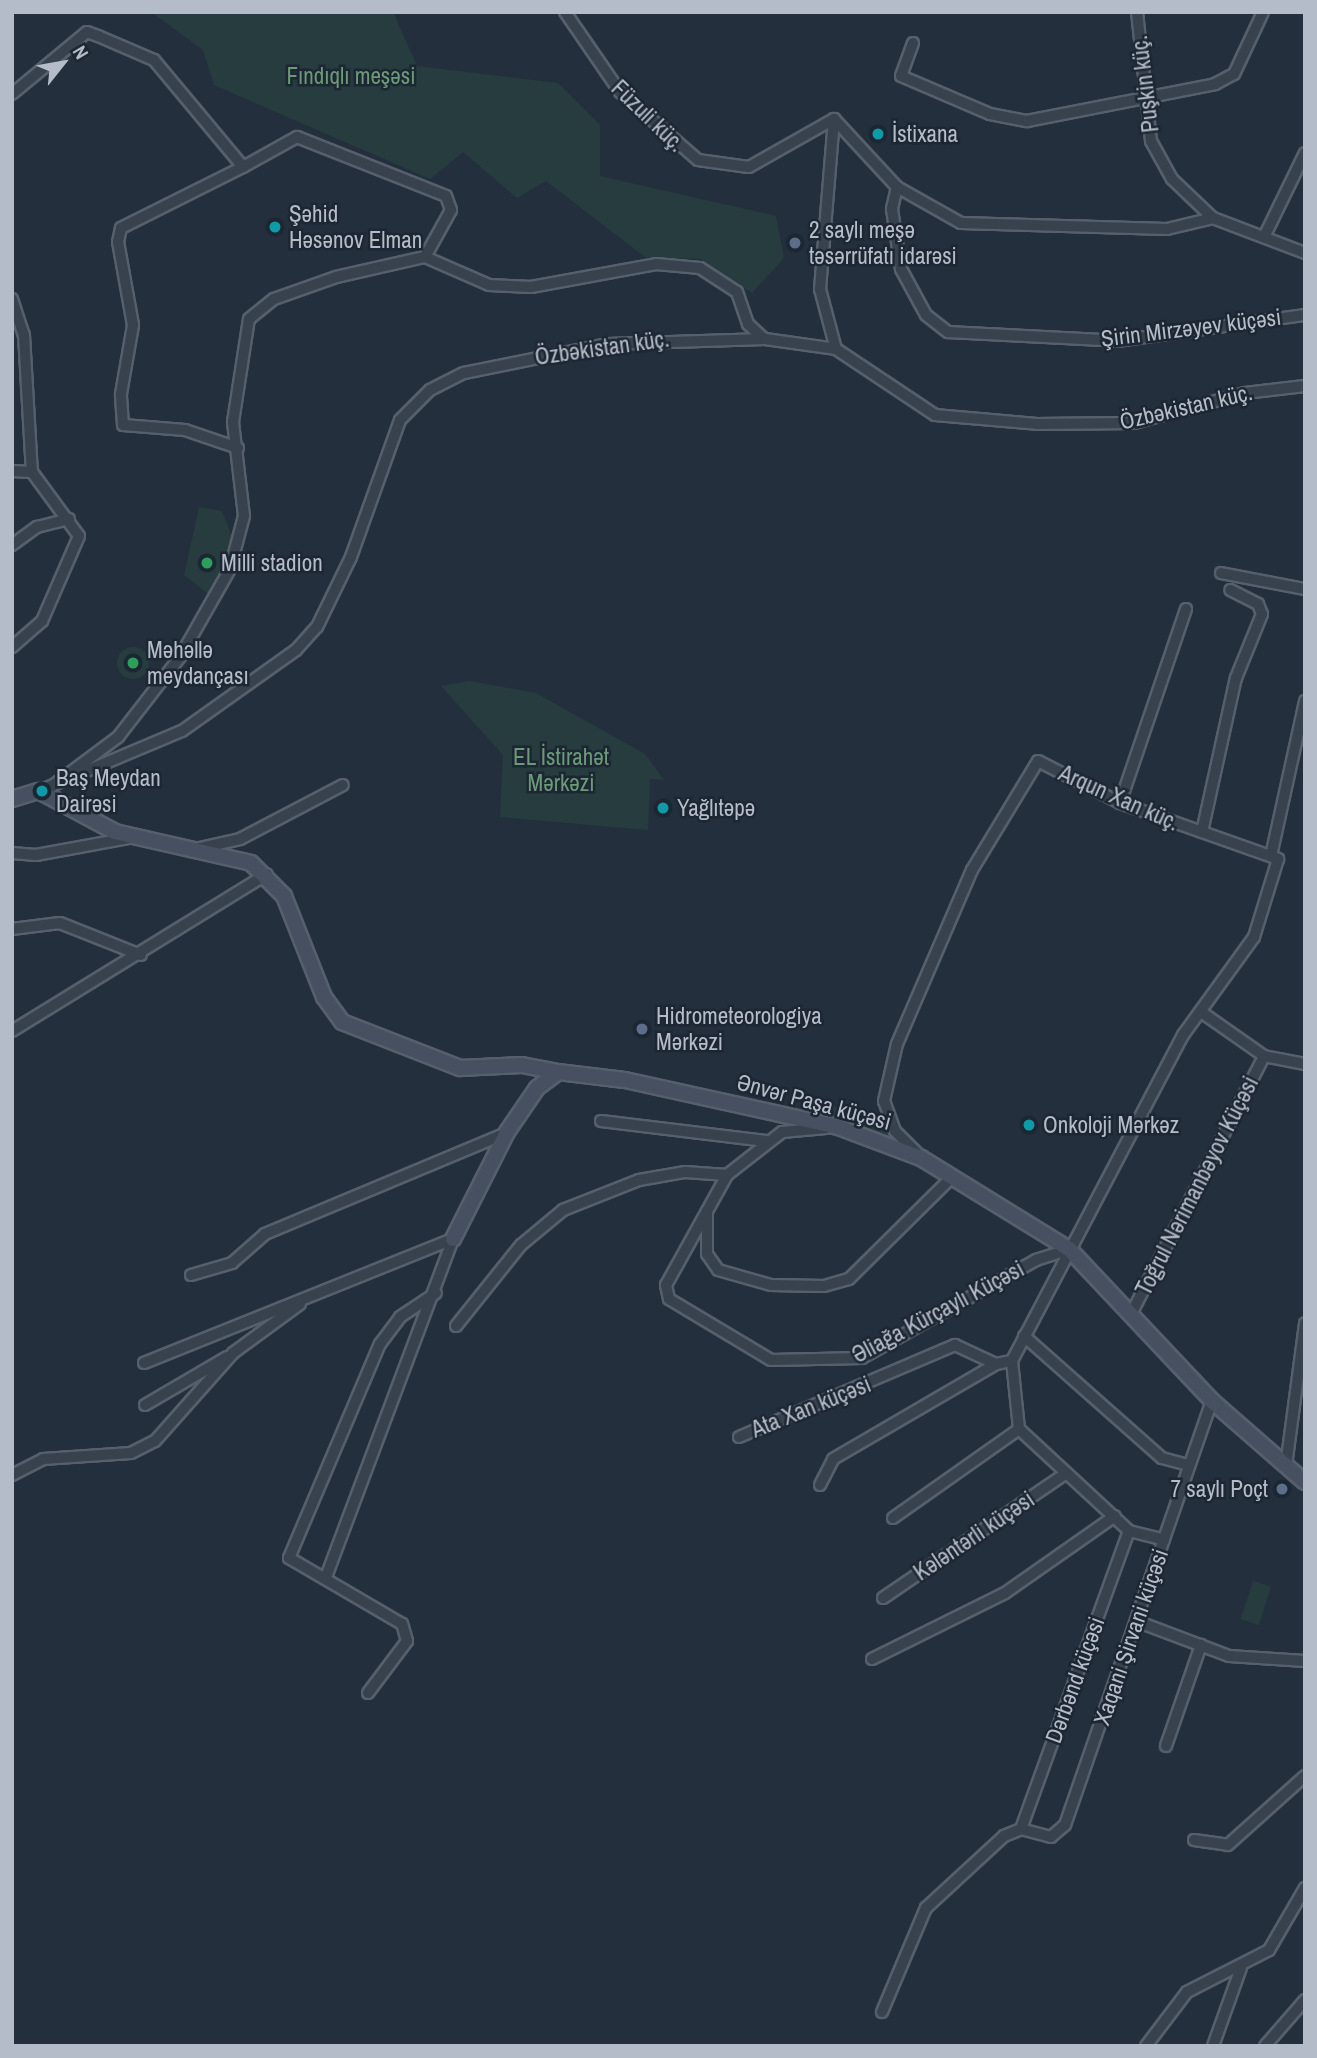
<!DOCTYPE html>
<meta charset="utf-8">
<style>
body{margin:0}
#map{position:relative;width:1317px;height:2058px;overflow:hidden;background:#242f3e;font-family:"Archivo Narrow",sans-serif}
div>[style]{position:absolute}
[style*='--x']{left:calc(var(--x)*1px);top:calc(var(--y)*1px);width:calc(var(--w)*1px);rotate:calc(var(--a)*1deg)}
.green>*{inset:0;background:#263c3f;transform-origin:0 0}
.round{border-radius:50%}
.roads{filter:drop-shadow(2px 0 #565f6c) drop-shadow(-2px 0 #565f6c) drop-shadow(0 2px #565f6c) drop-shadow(0 -2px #565f6c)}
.street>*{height:10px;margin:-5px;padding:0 5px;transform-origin:5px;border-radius:5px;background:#38414e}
.secondary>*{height:14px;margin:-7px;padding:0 7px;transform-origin:7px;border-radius:7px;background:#465061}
.dots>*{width:19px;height:19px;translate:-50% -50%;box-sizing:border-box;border:4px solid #1d2633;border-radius:50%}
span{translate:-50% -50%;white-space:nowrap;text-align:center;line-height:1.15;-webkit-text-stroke:5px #1d2633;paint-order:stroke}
.park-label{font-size:23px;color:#6b9a76}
.street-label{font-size:23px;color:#b4bcc9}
.poi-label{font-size:23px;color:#b4bcc9}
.left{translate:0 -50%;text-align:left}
.right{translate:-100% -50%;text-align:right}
.frame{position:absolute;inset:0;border:14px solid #b4bcc9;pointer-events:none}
.north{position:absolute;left:28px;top:28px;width:70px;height:70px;-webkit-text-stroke:5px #1d2633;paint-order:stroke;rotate:59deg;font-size:19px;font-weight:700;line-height:28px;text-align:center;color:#b4bcc9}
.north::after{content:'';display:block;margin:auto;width:24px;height:32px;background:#b4bcc9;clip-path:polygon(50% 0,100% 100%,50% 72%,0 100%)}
</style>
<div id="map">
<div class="green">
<i style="clip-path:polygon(151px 12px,393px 12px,417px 66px,558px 83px,600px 125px,600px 176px,776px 216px,784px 258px,752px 293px,700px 259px,645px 257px,546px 181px,517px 198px,463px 152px,430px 179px,214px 85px,203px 50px)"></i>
<i style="clip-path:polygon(199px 507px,222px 511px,235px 544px,208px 594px,184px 575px)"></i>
<i class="round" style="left:117px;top:647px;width:32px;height:32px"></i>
<i style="clip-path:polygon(469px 681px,536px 693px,645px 754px,664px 780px,650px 779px,648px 830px,500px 817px,503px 755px,441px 686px)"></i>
<i style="clip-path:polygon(824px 1101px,893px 1134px,908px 1149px,806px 1115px,810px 1105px)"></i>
<i style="left:1253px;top:1581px;width:19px;height:40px;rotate:18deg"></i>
</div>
<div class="roads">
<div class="street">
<i style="--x:565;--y:12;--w:97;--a:55.5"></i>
<i style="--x:620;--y:92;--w:103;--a:41.1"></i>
<i style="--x:698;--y:160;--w:51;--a:7.8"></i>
<i style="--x:749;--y:167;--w:98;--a:-29.5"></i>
<i style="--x:1137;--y:12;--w:130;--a:83.8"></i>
<i style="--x:1151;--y:141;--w:43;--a:61.1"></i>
<i style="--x:1172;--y:179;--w:57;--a:43.6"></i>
<i style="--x:913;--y:43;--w:35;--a:110"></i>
<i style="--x:901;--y:76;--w:97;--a:23.1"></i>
<i style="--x:990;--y:114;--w:38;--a:11"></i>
<i style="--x:1027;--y:121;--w:192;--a:-11.1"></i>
<i style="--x:1215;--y:84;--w:21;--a:-28"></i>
<i style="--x:1234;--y:74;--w:68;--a:-64.9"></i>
<i style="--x:12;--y:94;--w:97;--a:-39.6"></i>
<i style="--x:87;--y:32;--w:12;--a:20"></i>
<i style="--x:98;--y:36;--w:61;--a:23.2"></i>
<i style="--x:154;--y:60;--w:139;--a:50.2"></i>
<i style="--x:243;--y:167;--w:62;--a:-29.1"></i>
<i style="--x:297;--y:137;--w:160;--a:21.6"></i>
<i style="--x:446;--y:196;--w:15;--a:70"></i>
<i style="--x:451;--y:210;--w:54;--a:119"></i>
<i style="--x:834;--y:119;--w:93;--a:47.2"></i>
<i style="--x:897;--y:187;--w:73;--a:29.4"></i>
<i style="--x:961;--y:223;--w:206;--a:1.7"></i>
<i style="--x:1167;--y:229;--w:47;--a:-13.4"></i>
<i style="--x:1213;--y:218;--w:98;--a:20.8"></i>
<i style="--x:834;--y:119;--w:171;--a:94.7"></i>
<i style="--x:820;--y:289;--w:62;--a:75.1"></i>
<i style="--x:897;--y:187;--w:23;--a:103"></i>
<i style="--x:892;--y:209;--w:61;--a:81.5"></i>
<i style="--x:901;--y:269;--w:52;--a:61.5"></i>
<i style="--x:926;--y:315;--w:28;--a:38"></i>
<i style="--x:948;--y:332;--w:169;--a:3"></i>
<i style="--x:1117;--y:341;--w:190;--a:-7.9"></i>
<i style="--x:1265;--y:235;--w:91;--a:-64"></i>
<i style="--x:425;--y:257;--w:70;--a:23.6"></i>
<i style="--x:489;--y:285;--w:42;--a:2.7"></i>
<i style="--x:531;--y:287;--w:127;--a:-10.4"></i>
<i style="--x:656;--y:264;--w:44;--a:5.2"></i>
<i style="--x:700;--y:268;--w:44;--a:33"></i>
<i style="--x:737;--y:292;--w:34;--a:71"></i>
<i style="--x:748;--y:324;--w:22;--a:43"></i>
<i style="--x:12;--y:299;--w:38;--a:72"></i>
<i style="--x:24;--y:335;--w:137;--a:86.7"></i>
<i style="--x:32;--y:472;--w:79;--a:53.7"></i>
<i style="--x:79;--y:536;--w:93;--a:113.5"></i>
<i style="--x:42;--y:621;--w:40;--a:139"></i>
<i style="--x:238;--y:448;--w:56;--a:-161.2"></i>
<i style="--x:185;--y:430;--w:62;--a:-175.4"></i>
<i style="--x:123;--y:425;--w:31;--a:-94"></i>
<i style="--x:121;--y:394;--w:70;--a:-80.1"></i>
<i style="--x:133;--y:325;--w:84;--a:-100.2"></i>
<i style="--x:118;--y:242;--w:14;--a:-78"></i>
<i style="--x:121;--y:228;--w:136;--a:-26.6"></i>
<i style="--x:12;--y:471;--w:20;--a:3"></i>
<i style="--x:12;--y:545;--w:31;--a:-36"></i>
<i style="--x:37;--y:527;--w:33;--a:-14"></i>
<i style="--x:1221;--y:573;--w:86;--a:10.8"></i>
<i style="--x:51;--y:787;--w:84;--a:-36.7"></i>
<i style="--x:118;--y:737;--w:101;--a:-52.2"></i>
<i style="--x:180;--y:657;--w:101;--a:-60.4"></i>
<i style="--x:230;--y:569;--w:55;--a:-75.2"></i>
<i style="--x:244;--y:516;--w:95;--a:-96.7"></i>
<i style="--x:233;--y:422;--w:104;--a:-81.2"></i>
<i style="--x:249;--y:319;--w:32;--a:-39"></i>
<i style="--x:274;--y:299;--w:66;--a:-19.5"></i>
<i style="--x:336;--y:277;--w:91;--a:-12.7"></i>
<i style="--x:39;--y:791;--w:155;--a:-22.8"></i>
<i style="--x:182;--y:731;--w:140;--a:-35.4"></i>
<i style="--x:296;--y:650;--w:31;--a:-48"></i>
<i style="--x:317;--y:627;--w:78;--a:-64.1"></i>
<i style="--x:351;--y:557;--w:145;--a:-70.3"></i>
<i style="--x:400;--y:420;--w:42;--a:-45"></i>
<i style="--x:430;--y:390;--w:38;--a:-27"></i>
<i style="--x:464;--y:373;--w:147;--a:-11.4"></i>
<i style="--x:608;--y:344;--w:157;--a:-1.8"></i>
<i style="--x:765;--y:339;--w:72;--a:8"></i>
<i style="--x:836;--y:349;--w:119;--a:33.7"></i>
<i style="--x:935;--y:415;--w:102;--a:5"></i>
<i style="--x:1037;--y:424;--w:97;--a:-0.6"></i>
<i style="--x:1134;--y:423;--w:115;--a:-15.1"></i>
<i style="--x:1245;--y:393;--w:60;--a:-6.7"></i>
<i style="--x:1120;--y:803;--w:205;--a:-71.2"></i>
<i style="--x:1202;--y:832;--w:158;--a:-77.6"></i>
<i style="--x:1236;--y:678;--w:69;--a:-67.9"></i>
<i style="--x:1262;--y:614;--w:11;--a:-112"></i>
<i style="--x:1258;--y:604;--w:31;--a:-153"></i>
<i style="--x:196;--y:849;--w:45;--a:-12.8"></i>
<i style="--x:240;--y:839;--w:116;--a:-27.7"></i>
<i style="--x:12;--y:853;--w:24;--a:5"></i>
<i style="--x:36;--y:855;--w:95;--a:-10.4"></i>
<i style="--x:1271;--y:856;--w:159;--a:-77.6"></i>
<i style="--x:12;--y:929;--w:48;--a:-7.1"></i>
<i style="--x:60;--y:923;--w:87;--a:21.6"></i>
<i style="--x:12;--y:1031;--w:299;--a:-31.6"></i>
<i style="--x:1264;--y:1056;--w:42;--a:11"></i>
<i style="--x:601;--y:1121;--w:166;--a:6.9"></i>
<i style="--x:826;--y:1128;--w:44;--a:174.8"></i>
<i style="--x:782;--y:1132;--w:70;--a:142"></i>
<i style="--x:727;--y:1175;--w:126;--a:119"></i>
<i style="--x:666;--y:1285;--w:14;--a:78"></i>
<i style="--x:669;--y:1299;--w:119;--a:30.9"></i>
<i style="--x:771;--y:1360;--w:91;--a:-1.3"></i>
<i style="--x:862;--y:1358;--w:200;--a:-29.4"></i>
<i style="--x:1036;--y:1260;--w:35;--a:-18"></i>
<i style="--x:920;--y:1156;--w:35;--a:-135"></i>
<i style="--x:895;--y:1131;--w:32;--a:-110"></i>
<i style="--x:884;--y:1101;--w:58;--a:-77.2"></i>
<i style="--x:897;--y:1044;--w:189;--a:-66.7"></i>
<i style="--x:972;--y:870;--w:127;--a:-58.8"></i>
<i style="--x:1038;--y:761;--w:92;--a:27.1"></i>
<i style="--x:1120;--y:803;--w:168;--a:19.5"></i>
<i style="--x:1278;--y:859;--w:82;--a:107.1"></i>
<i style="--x:1254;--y:937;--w:121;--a:125.9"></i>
<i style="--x:1183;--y:1035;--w:368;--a:117.7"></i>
<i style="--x:1012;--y:1361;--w:68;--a:84.1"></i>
<i style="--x:1019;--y:1429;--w:150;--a:42.8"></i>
<i style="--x:1129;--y:1531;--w:36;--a:14"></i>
<i style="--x:707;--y:1212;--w:42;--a:90"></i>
<i style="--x:707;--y:1254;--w:19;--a:55"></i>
<i style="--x:718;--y:1270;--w:55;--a:15.8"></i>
<i style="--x:771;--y:1285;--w:53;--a:1.1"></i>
<i style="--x:824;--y:1286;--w:26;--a:-16"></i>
<i style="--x:849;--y:1279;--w:146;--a:-44.7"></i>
<i style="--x:191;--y:1275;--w:43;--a:-16.3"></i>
<i style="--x:232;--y:1263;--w:44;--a:-41.3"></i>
<i style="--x:265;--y:1234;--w:261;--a:-22.7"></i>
<i style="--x:1130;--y:1316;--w:292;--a:-62.7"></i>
<i style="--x:1264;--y:1056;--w:73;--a:-145"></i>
<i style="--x:456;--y:1326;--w:104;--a:-51.3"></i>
<i style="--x:521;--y:1245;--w:55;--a:-39.8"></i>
<i style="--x:563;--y:1210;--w:82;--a:-21.5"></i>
<i style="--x:639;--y:1180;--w:47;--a:-9.9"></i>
<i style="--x:685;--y:1172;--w:42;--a:4.1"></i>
<i style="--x:1024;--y:1336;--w:184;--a:41.5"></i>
<i style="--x:1162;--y:1458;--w:28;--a:15"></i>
<i style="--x:144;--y:1363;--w:333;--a:-21.9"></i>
<i style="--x:145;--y:1405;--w:95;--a:-30.3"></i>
<i style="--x:739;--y:1437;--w:235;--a:-23.1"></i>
<i style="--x:955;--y:1345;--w:45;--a:24.9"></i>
<i style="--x:1286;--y:1466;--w:144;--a:-82.4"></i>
<i style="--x:12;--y:1475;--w:35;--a:-27"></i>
<i style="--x:43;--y:1459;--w:88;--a:-3.9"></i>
<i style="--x:131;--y:1453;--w:27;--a:-27"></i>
<i style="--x:155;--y:1441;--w:118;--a:-48.4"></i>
<i style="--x:233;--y:1353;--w:83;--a:-36.2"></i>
<i style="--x:820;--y:1485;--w:29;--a:-63"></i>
<i style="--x:833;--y:1459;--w:189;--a:-30.2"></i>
<i style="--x:996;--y:1364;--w:16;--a:-11"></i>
<i style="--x:893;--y:1518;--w:154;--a:-35.2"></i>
<i style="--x:326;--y:1577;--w:361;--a:-69.4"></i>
<i style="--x:883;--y:1598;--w:220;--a:-34.3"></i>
<i style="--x:1136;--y:1621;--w:99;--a:20.6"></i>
<i style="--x:1229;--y:1656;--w:76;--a:3.8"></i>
<i style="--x:872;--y:1659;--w:148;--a:-26.4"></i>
<i style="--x:1005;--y:1593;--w:134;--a:-35"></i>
<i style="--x:368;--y:1693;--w:65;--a:-53.1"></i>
<i style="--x:407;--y:1641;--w:18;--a:-106"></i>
<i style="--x:402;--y:1624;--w:131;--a:-149.7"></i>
<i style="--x:289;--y:1558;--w:233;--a:-67"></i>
<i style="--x:380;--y:1344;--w:34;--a:-53"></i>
<i style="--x:400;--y:1317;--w:43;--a:-33.7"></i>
<i style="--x:1166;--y:1746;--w:107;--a:-70.9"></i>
<i style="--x:1021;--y:1829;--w:31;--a:15"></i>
<i style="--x:1051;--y:1837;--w:18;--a:-41"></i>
<i style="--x:1065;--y:1825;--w:449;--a:-70.9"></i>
<i style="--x:1021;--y:1829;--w:317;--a:-70.1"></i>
<i style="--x:1194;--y:1840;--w:34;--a:8"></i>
<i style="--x:1228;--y:1845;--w:103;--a:-41.9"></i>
<i style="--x:882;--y:2012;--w:113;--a:-67.1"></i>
<i style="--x:926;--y:1908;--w:106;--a:-42.7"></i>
<i style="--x:1004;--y:1836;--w:18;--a:-22"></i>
<i style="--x:1146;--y:2046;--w:68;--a:-52.8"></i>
<i style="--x:1187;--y:1992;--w:92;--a:-27.1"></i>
<i style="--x:1269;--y:1950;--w:72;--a:-59.9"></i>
<i style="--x:1213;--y:2046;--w:83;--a:-70.3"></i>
<i style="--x:1265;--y:2046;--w:61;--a:-49"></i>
</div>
<div class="secondary">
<i style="--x:12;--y:799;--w:28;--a:-17"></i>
<i style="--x:39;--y:791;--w:86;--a:28.3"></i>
<i style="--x:115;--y:832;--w:139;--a:12.8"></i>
<i style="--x:251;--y:863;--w:47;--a:45"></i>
<i style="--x:284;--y:896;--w:109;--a:68.4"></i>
<i style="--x:324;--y:997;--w:31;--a:54"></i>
<i style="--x:342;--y:1022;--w:127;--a:21.3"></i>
<i style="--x:460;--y:1068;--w:62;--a:-2.8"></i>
<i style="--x:522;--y:1065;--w:37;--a:11"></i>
<i style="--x:453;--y:1239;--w:120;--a:-63.2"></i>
<i style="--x:507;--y:1132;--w:53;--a:-55.7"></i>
<i style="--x:537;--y:1088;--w:26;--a:-37"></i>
<i style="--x:558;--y:1072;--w:67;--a:6.8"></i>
<i style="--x:625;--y:1080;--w:218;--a:12.4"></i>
<i style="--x:838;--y:1127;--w:89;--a:20.5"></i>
<i style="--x:921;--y:1158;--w:174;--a:31.6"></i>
<i style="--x:1069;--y:1249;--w:209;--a:46.7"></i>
<i style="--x:1212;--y:1401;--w:123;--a:41.1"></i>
</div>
</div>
<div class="dots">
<i style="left:878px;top:134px;background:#0f9aa8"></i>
<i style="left:275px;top:227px;background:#0f9aa8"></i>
<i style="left:795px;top:243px;background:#5c6f8a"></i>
<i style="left:207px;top:563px;background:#2e9e5b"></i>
<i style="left:133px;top:663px;background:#2e9e5b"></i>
<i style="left:42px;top:791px;background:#0f9aa8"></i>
<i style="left:663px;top:808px;background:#0f9aa8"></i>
<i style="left:642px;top:1029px;background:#5c6f8a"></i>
<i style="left:1029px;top:1125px;background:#0f9aa8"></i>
<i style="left:1282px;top:1489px;background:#5c6f8a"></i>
</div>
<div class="park-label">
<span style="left:351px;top:76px">Fındıqlı meşəsi</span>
<span style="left:561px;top:770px">EL İstirahət<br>Mərkəzi</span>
</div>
<div class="street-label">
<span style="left:1145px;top:84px;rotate:-97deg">Puşkin küç.</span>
<span style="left:648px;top:116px;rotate:44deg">Füzuli küç.</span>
<span style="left:1191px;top:328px;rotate:-7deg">Şirin Mirzəyev küçəsi</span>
<span style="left:602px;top:348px;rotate:-8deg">Özbəkistan küç.</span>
<span style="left:1186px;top:407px;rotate:-13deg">Özbəkistan küç.</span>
<span style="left:1119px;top:798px;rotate:24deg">Arqun Xan küç.</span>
<span style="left:814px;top:1102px;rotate:15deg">Ənvər Paşa küçəsi</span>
<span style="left:1197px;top:1186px;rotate:-63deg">Toğrul Nərimanbəyov Küçəsi</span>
<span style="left:938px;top:1312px;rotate:-28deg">Əliağa Kürçaylı Küçəsi</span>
<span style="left:811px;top:1407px;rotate:-22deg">Ata Xan küçəsi</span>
<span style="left:974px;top:1536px;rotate:-34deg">Kələntərli küçəsi</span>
<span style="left:1131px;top:1637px;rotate:-71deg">Xaqani Şirvani küçəsi</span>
<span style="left:1075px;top:1680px;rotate:-70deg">Dərbənd küçəsi</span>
</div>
<div class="poi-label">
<span class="left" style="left:892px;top:134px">İstixana</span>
<span class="left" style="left:289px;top:227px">Şəhid<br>Həsənov Elman</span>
<span class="left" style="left:809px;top:243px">2 saylı meşə<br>təsərrüfatı idarəsi</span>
<span class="left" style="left:221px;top:563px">Milli stadion</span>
<span class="left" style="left:147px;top:663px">Məhəllə<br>meydançası</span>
<span class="left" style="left:56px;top:791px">Baş Meydan<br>Dairəsi</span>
<span class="left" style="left:677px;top:808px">Yağlıtəpə</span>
<span class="left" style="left:656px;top:1029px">Hidrometeorologiya<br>Mərkəzi</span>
<span class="left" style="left:1043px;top:1125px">Onkoloji Mərkəz</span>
<span class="right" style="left:1268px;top:1489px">7 saylı Poçt</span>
</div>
<div class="frame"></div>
<div class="north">N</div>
</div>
